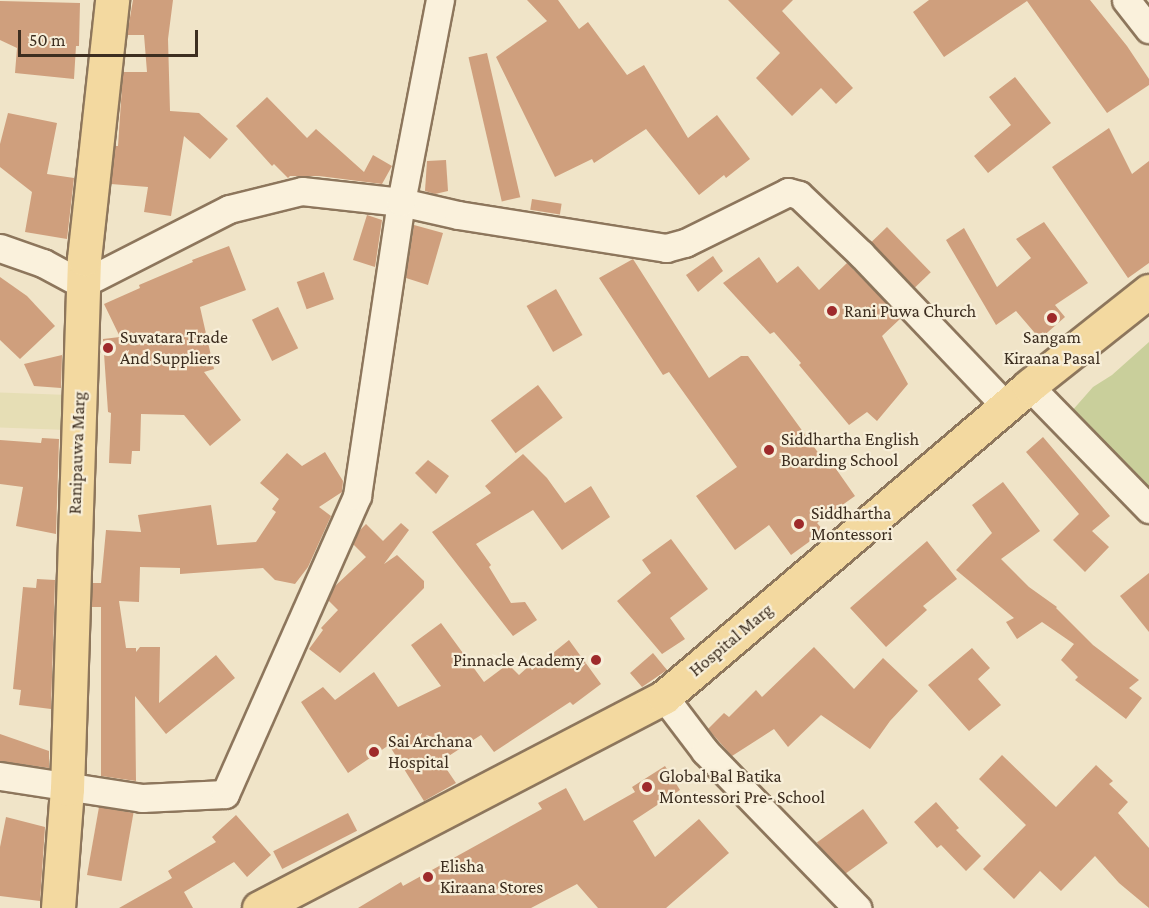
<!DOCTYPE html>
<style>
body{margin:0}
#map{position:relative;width:1149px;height:908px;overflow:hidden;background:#f0e4c8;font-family:"Crimson Pro",serif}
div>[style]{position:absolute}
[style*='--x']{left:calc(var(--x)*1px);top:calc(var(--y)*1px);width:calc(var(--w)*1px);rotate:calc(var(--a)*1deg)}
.farmland>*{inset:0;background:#e6deb5;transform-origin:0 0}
.green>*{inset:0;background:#c9cf9b}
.building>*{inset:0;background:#cf9f7d;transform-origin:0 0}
.roads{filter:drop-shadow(2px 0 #8d765c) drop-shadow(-2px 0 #8d765c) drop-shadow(0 2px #8d765c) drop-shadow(0 -2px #8d765c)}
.minor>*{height:27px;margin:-13.5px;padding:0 13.5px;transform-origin:13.5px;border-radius:13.5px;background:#faf1dc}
.primary>*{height:33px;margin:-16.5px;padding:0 16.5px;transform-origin:16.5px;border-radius:16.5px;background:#f3d9a0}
.dots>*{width:16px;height:16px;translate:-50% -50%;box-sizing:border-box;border:3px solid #f7eed8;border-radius:50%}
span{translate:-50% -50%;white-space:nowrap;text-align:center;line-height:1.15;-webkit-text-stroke:4.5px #f7eed8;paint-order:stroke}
.poi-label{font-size:18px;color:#3d2e20}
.left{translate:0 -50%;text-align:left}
.right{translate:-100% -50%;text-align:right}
.street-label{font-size:18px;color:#3d2e20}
.scale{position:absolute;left:18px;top:30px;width:180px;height:27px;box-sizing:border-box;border:3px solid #3d2e20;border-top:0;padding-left:8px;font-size:18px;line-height:21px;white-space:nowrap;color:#3d2e20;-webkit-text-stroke:4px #f7eed8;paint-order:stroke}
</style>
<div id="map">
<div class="farmland">
<i style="left:69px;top:395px;width:35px;height:69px;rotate:92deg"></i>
</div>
<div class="green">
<i style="clip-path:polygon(1149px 342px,1149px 508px,1071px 412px,1093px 387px,1112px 375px)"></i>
</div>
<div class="building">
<i style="clip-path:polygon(133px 0,173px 0,168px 39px,170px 111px,199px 113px,228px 139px,210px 159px,184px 136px,171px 216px,144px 212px,148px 187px,111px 184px,115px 146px,118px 146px,123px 72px,147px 72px,144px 35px,127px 35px)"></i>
<i style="clip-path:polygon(527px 0,558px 0,579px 29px,588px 22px,627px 75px,644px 65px,688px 138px,717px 115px,750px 159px,726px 178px,724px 175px,699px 195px,646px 129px,594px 163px,592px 159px,555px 177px,496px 57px,547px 21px)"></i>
<i style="clip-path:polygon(728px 0,793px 0,782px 11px,853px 88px,836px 104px,821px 88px,792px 116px,756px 78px,780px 53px)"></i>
<i style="clip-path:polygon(929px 0,1090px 0,1127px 46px,1149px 79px,1149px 85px,1107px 113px,1027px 1px,944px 57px,913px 12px)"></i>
<i style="clip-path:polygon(0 1px,80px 3px,79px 46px,76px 46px,74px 79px,15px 73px,17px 48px,0 40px)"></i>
<i style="left:487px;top:53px;width:148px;height:19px;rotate:77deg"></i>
<i style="clip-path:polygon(1015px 77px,1051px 123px,988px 173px,974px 156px,1011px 125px,989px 97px)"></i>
<i style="clip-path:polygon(267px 97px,307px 138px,316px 129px,364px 172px,373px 155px,392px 166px,382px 184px,319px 176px,290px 176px,288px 178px,274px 164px,272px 166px,236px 126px)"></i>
<i style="clip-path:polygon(8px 113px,57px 123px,47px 174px,74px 178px,67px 239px,25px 232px,32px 192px,0 167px,0 144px)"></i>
<i style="clip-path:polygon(1109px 128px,1132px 174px,1149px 161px,1149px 263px,1128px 278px,1052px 167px)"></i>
<i style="clip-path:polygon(446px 160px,448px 191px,435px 194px,425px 191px,427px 161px)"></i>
<i style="left:532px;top:199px;width:30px;height:11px;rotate:9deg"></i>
<i style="clip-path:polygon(367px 215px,382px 220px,375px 267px,353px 260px)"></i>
<i style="clip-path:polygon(1044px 222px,1088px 283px,1055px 305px,1065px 317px,1040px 339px,1016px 311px,996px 325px,946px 240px,964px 228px,997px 287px,1031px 258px,1016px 239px)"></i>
<i style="clip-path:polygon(414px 225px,443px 233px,428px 285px,406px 278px)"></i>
<i style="left:887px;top:227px;width:63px;height:22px;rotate:46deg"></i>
<i style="clip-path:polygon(229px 246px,246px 290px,200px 307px,214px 369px,204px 372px,241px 420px,210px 446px,184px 415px,141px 414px,140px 451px,132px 451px,131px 464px,109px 463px,111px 413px,108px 412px,103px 339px,120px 337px,104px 304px,140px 288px,139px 285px,193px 262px,192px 260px)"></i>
<i style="clip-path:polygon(713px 256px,723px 271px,698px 292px,686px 275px)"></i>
<i style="clip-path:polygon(759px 257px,777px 283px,798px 266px,819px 290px,847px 263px,901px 318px,882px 336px,908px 384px,877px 421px,867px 412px,849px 425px,799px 365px,801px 363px,774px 332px,770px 334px,723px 283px)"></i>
<i style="clip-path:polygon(633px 259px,709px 378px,741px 356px,748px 356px,830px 469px,834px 466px,855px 496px,817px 523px,824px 531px,791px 555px,769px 525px,735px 550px,696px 496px,737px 467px,669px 372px,663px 375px,599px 278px)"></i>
<i style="left:324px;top:272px;width:29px;height:29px;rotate:70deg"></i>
<i style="clip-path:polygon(0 277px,27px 296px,55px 326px,20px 359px,0 340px)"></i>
<i style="left:556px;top:289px;width:53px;height:34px;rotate:60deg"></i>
<i style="left:278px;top:307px;width:46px;height:29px;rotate:64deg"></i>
<i style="clip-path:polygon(62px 355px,61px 388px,34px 386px,24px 364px)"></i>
<i style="left:538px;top:385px;width:41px;height:59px;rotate:53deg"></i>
<i style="clip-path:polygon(1043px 437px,1110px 516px,1092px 531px,1109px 547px,1085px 572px,1053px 540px,1079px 514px,1026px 452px)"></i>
<i style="clip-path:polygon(42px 438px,59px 439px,56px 534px,16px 526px,23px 487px,0 484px,0 440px,41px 443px)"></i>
<i style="clip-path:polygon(325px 452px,343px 481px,342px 492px,319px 507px,331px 516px,308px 567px,295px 584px,275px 580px,263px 568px,180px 574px,180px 568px,140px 567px,139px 602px,119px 601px,126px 648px,136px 648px,136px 652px,140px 647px,160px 647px,159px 703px,216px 655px,235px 678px,166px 734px,135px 696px,136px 781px,101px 776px,101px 607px,92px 607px,92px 583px,101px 583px,106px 530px,141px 532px,138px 515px,211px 505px,217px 545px,256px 542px,276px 512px,272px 509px,279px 499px,260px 483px,287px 453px,302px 466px)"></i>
<i style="clip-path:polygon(523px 454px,547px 478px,565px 503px,591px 486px,610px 517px,562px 550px,533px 510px,476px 544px,491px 565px,489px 567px,511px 603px,525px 602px,537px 620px,513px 636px,432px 532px,491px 493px,485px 486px)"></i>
<i style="clip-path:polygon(428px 460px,449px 476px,436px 494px,415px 473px)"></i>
<i style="clip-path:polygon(1003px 482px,1040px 531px,1001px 559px,1029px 587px,1057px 607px,1056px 608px,1093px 645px,1139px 680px,1129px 688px,1142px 698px,1126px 719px,1075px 680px,1078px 677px,1061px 660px,1074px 644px,1042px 622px,1017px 639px,1006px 622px,1014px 618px,956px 570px,992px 533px,972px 505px)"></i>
<i style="clip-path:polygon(401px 523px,409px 530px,384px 564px,397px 555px,424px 581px,424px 588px,340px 673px,309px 649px,323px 630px,321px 628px,338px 610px,328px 600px,334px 587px,366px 557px,353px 544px,359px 531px,366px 524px,383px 541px)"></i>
<i style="clip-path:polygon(671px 539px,708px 589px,670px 618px,685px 639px,662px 654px,617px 601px,651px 573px,642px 560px)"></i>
<i style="clip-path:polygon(927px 541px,957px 579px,923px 606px,927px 610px,886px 647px,850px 608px)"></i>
<i style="clip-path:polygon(1149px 573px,1149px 632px,1120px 596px)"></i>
<i style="clip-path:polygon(37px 579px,55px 580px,51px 709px,19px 705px,21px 690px,13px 689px,23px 587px,36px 588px)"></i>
<i style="clip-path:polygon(441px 623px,484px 682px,508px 664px,519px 675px,529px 666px,532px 670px,569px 640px,601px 684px,573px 705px,570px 702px,494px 752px,481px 735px,441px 761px,456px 783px,424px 801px,389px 745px,348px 773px,301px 702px,323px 687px,335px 700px,374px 672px,398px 707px,441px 686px,411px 645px)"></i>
<i style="clip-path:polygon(814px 647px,854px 689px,883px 658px,918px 691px,890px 721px,870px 749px,821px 715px,788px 747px,774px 729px,732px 756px,708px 729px,724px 713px,729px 717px,756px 690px,762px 697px)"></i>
<i style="clip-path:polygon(972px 648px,990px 668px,978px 679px,1001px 705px,969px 731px,928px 685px)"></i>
<i style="clip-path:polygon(653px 653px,667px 670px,642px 687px,630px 673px)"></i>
<i style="clip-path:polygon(0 734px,49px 751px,49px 768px,0 761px)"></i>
<i style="clip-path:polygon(1002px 755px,1056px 807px,1096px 765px,1113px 781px,1109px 784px,1128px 802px,1118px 813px,1149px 848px,1149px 908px,1119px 883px,1095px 856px,1061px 891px,1040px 871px,1014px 899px,983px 869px,1026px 825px,979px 779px)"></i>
<i style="clip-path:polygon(665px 766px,680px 790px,633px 821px,655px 857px,699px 819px,729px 853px,666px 908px,598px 908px,577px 884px,531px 908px,358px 908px,401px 882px,403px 886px,542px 809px,538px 803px,566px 788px,584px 821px,635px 792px,632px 787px)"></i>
<i style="clip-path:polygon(936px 802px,959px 828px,956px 830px,981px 856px,966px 871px,941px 845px,937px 848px,914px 822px)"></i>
<i style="left:99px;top:807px;width:35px;height:69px;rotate:10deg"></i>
<i style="left:863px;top:809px;width:42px;height:57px;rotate:54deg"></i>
<i style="left:348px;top:813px;width:20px;height:84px;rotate:63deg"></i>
<i style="clip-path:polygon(236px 815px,271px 855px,247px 877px,234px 862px,184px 892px,193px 908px,119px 908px,172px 878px,168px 871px,216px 842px,212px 837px)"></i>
<i style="clip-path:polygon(6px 817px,45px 827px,40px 901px,0 896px,0 847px)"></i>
</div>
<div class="roads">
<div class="minor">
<i style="--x:1126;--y:0;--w:37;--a:52"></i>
<i style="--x:0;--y:248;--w:46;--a:19.2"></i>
<i style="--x:43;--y:263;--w:44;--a:28.3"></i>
<i style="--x:82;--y:284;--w:165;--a:-27"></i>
<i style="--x:229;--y:209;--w:75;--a:-13.9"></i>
<i style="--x:302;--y:191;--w:100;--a:6.3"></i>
<i style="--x:401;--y:202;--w:58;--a:12.8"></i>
<i style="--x:458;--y:215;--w:211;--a:9"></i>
<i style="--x:666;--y:248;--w:20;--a:-15"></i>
<i style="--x:685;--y:243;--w:115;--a:-26.3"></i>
<i style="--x:788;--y:192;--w:11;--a:15"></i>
<i style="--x:799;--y:195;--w:86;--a:43.6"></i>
<i style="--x:861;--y:254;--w:210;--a:46.4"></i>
<i style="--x:1029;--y:386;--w:172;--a:45.7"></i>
<i style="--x:664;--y:697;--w:68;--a:52.8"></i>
<i style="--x:705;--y:751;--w:219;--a:45.9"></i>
<i style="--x:0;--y:776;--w:144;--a:8.8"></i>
<i style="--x:142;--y:798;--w:83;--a:-2.8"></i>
<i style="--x:225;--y:794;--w:326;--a:-66.1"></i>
<i style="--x:357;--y:496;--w:297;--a:-81.5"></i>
<i style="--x:401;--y:202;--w:206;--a:-79.1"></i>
</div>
<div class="primary">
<i style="--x:58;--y:908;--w:119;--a:-85.7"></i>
<i style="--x:67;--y:789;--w:530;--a:-88.16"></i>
<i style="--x:84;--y:259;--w:261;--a:-83.8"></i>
<i style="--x:259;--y:908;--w:457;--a:-27.5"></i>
<i style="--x:664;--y:697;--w:480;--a:-40.4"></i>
<i style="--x:1029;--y:386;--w:153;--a:-38.4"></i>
</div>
</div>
<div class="dots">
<i style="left:832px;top:311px;background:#9e2a2b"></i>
<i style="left:1052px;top:318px;background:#9e2a2b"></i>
<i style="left:108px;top:348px;background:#9e2a2b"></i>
<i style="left:769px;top:450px;background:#9e2a2b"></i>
<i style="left:799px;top:524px;background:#9e2a2b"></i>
<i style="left:596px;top:660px;background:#9e2a2b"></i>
<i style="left:374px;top:752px;background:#9e2a2b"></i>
<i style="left:647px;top:787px;background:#9e2a2b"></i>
<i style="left:428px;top:877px;background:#9e2a2b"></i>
</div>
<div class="poi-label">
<span class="left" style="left:844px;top:311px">Rani Puwa Church</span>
<span class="left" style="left:120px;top:348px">Suvatara Trade<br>And Suppliers</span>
<span style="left:1052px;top:348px">Sangam<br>Kiraana Pasal</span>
<span class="left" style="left:781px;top:450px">Siddhartha English<br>Boarding School</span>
<span class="left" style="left:811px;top:524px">Siddhartha<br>Montessori</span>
<span class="right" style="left:584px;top:660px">Pinnacle Academy</span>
<span class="left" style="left:388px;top:752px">Sai Archana<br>Hospital</span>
<span class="left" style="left:659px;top:787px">Global Bal Batika<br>Montessori Pre- School</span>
<span class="left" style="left:440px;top:877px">Elisha<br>Kiraana Stores</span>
</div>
<div class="street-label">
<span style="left:77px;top:453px;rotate:-88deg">Ranipauwa Marg</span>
<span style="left:731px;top:640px;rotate:-40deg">Hospital Marg</span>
</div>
<div class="scale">50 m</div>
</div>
